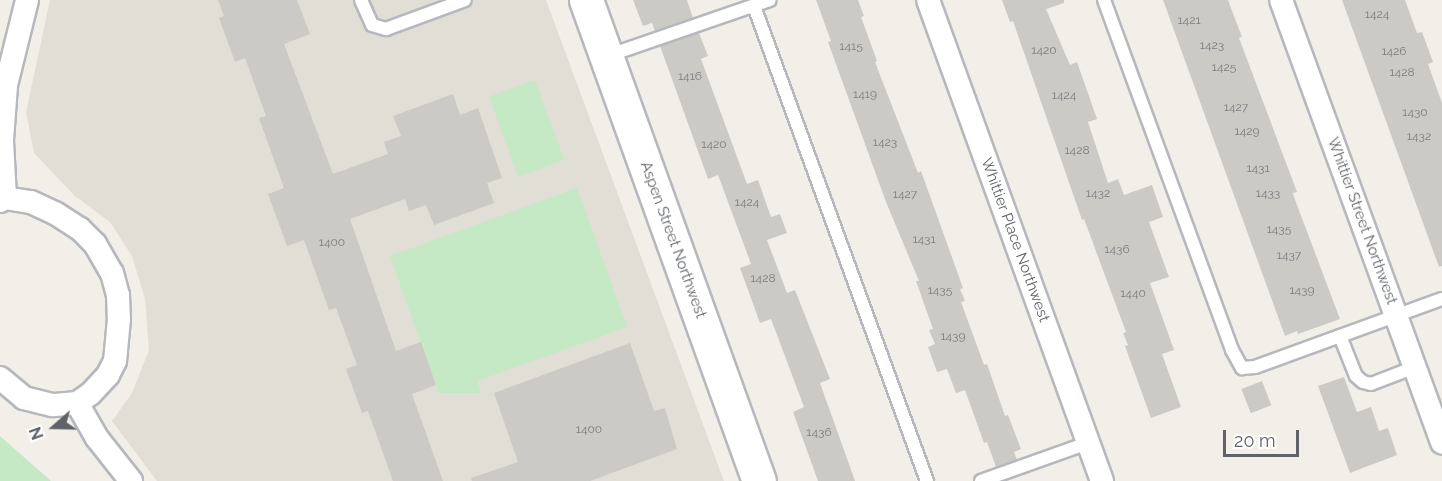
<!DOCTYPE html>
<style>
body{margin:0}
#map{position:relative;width:1442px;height:481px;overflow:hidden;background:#f1efe8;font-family:Raleway,sans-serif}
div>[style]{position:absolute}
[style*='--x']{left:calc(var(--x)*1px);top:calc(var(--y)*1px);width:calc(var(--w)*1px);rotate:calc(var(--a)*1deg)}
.education>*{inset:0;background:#e1ded6}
.green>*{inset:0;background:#c5e8c5;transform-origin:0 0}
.building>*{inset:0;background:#cccac5;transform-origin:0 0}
.roads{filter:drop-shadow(2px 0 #b5b8bc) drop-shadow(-2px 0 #b5b8bc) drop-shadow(0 2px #b5b8bc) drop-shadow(0 -2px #b5b8bc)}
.lane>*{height:12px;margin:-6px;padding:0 6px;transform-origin:6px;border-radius:6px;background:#fff}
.street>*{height:22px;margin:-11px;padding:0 11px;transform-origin:11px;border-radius:11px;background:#fff}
.secondary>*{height:33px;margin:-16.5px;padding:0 16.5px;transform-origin:16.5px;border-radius:16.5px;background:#fff}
span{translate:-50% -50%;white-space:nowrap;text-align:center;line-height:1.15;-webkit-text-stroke:4.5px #fff;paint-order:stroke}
.number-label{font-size:12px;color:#7a7d7f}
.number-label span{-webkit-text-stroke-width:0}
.street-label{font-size:15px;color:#5f6368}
.north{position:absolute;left:24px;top:397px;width:60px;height:60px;-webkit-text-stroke:4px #fff;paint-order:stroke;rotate:250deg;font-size:16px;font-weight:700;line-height:24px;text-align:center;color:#5f6368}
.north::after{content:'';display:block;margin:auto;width:21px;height:27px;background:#5f6368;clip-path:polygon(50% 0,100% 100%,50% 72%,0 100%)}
.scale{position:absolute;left:1223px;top:430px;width:76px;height:27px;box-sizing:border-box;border:3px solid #5f6368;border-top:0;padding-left:8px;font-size:18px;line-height:21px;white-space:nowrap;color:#5f6368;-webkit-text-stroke:4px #fff;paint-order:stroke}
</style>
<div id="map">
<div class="education">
<i style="clip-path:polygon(50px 0,546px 0,724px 481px,157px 481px,112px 421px,132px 393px,149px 350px,145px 299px,132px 256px,110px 222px,75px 196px,34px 153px,26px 112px)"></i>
</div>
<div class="green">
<i style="left:535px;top:80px;width:85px;height:49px;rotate:70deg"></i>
<i style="clip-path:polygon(577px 188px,627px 327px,477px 381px,481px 393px,439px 393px,390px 256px)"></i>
<i style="clip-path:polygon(0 436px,51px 481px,0 481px)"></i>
</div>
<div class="building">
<i style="clip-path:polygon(218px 0,297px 0,310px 34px,284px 44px,333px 174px,388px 154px,384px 142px,401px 136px,393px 116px,453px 94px,460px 115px,478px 108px,502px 178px,487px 183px,494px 203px,434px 225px,426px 205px,409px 211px,405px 199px,350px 219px,396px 351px,421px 342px,436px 385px,412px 394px,443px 481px,393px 481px,368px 411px,362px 413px,346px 369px,357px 365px,336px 308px,329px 310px,304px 240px,287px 246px,268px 194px,284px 188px,259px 118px,266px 116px,245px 58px,235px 62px,219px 18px,224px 16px)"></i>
<i style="clip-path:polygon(633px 0,687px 0,693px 18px,655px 31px,652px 23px,643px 26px)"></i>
<i style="clip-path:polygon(816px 0,858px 0,864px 16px,861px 17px,877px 61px,875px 62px,918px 173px,921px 171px,963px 288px,960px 289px,965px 301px,961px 302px,984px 365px,987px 364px,1005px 416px,1008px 415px,1021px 449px,1014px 452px,1017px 460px,996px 467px,987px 442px,984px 443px,965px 390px,956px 393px,947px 369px,937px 372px,928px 347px,935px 344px,929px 330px,933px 329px,916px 281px,919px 281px,886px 202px,828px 42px,831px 41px)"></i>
<i style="clip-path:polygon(1002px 0,1064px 0,1064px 3px,1046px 9px,1070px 65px,1077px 62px,1097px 119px,1088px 122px,1108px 183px,1118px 179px,1124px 195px,1152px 185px,1163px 217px,1149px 222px,1169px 277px,1150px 283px,1174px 350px,1162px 354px,1181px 407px,1151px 418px,1125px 346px,1128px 345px,1123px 333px,1126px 332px,1084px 219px,1082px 220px,1013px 21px,1010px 22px)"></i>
<i style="clip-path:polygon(1163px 0,1228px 0,1242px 37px,1239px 38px,1297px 192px,1293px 193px,1294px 197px,1340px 319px,1298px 334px,1297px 331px,1285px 336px)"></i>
<i style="clip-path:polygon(1342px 0,1405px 0,1417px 33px,1422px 32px,1433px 62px,1428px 64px,1442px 103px,1442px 266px,1439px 267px)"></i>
<i style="clip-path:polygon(699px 33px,708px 56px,701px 59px,747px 184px,758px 180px,771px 217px,780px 214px,787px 233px,767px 240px,787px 293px,795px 290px,830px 379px,820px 383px,855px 481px,818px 481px,793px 412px,804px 407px,771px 319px,760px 323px,740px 268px,751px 264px,718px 175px,708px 179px,660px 46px)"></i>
<i style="clip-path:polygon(630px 343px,654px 411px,665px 408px,677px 449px,590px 481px,472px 481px,471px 478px,518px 462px,494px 393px)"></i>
<i style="clip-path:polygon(1344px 377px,1357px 412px,1371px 407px,1379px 431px,1388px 428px,1397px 455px,1350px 473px,1318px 386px)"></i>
<i style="left:1262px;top:381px;width:26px;height:22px;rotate:69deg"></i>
</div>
<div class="roads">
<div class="lane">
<i style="--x:361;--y:0;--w:27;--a:66"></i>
<i style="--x:372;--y:25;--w:15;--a:16"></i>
<i style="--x:386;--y:29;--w:84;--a:-20.2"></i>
<i style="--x:1104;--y:0;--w:373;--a:69.9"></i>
<i style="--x:1232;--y:350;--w:21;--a:61"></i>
<i style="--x:1242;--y:368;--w:13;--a:-4"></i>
<i style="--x:1255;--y:367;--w:199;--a:-20"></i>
<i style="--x:754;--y:6;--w:506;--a:69.99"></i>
<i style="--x:607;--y:56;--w:172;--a:-19"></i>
<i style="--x:1340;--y:336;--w:43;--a:68.2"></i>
<i style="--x:1356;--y:376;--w:9;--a:41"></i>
<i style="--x:1363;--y:382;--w:8;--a:14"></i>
<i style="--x:1371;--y:384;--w:47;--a:-21.1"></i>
<i style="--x:981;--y:481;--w:114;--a:-19.6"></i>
</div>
<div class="street">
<i style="--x:928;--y:0;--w:512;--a:70.11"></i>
<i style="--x:1281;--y:0;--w:471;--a:70"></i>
<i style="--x:5;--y:198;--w:58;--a:-93"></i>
<i style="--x:2;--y:140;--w:55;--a:-85.8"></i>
<i style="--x:6;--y:85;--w:88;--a:-76.1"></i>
<i style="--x:0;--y:201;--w:6;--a:-31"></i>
<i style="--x:5;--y:198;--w:26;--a:9"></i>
<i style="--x:31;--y:202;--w:26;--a:25"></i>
<i style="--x:55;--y:213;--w:30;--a:33"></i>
<i style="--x:80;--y:229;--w:21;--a:45"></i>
<i style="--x:95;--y:244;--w:34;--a:60"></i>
<i style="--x:112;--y:273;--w:23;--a:75"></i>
<i style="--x:118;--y:295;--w:24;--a:88"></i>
<i style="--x:119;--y:319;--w:42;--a:95.4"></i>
<i style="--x:115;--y:361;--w:16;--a:117"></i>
<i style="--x:108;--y:375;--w:26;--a:133"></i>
<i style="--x:90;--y:394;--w:16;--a:145"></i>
<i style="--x:77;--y:403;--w:25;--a:175"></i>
<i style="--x:52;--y:405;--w:29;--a:-166"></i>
<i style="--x:24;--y:398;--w:31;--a:-140"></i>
<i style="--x:77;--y:403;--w:40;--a:60.3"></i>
<i style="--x:97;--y:438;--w:55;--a:51.7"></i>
</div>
<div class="secondary">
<i style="--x:586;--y:0;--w:511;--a:70.22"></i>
</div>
</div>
<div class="number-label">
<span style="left:1377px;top:15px">1424</span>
<span style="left:1189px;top:21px">1421</span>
<span style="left:1212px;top:46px">1423</span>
<span style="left:851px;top:47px">1415</span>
<span style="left:1044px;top:51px">1420</span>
<span style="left:1394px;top:52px">1426</span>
<span style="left:1224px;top:68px">1425</span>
<span style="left:1402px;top:73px">1428</span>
<span style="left:690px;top:77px">1416</span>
<span style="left:865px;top:95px">1419</span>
<span style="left:1064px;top:96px">1424</span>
<span style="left:1236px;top:108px">1427</span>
<span style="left:1415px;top:113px">1430</span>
<span style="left:1247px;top:132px">1429</span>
<span style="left:1419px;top:137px">1432</span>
<span style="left:885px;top:143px">1423</span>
<span style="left:714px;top:145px">1420</span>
<span style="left:1077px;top:151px">1428</span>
<span style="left:1258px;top:169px">1431</span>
<span style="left:1098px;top:194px">1432</span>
<span style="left:1268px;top:194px">1433</span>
<span style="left:905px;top:195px">1427</span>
<span style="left:747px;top:203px">1424</span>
<span style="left:1279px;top:230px">1435</span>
<span style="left:924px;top:240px">1431</span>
<span style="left:332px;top:243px">1400</span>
<span style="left:1117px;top:250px">1436</span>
<span style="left:1289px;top:256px">1437</span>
<span style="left:763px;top:279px">1428</span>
<span style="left:940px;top:291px">1435</span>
<span style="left:1302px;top:291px">1439</span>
<span style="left:1133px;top:294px">1440</span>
<span style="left:953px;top:337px">1439</span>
<span style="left:589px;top:430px">1400</span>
<span style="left:819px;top:433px">1436</span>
</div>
<div class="street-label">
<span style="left:1362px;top:221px;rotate:70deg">Whittier Street Northwest</span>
<span style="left:673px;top:240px;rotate:70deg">Aspen Street Northwest</span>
<span style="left:1015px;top:240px;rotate:70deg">Whittier Place Northwest</span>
</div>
<div class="north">N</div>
<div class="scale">20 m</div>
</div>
